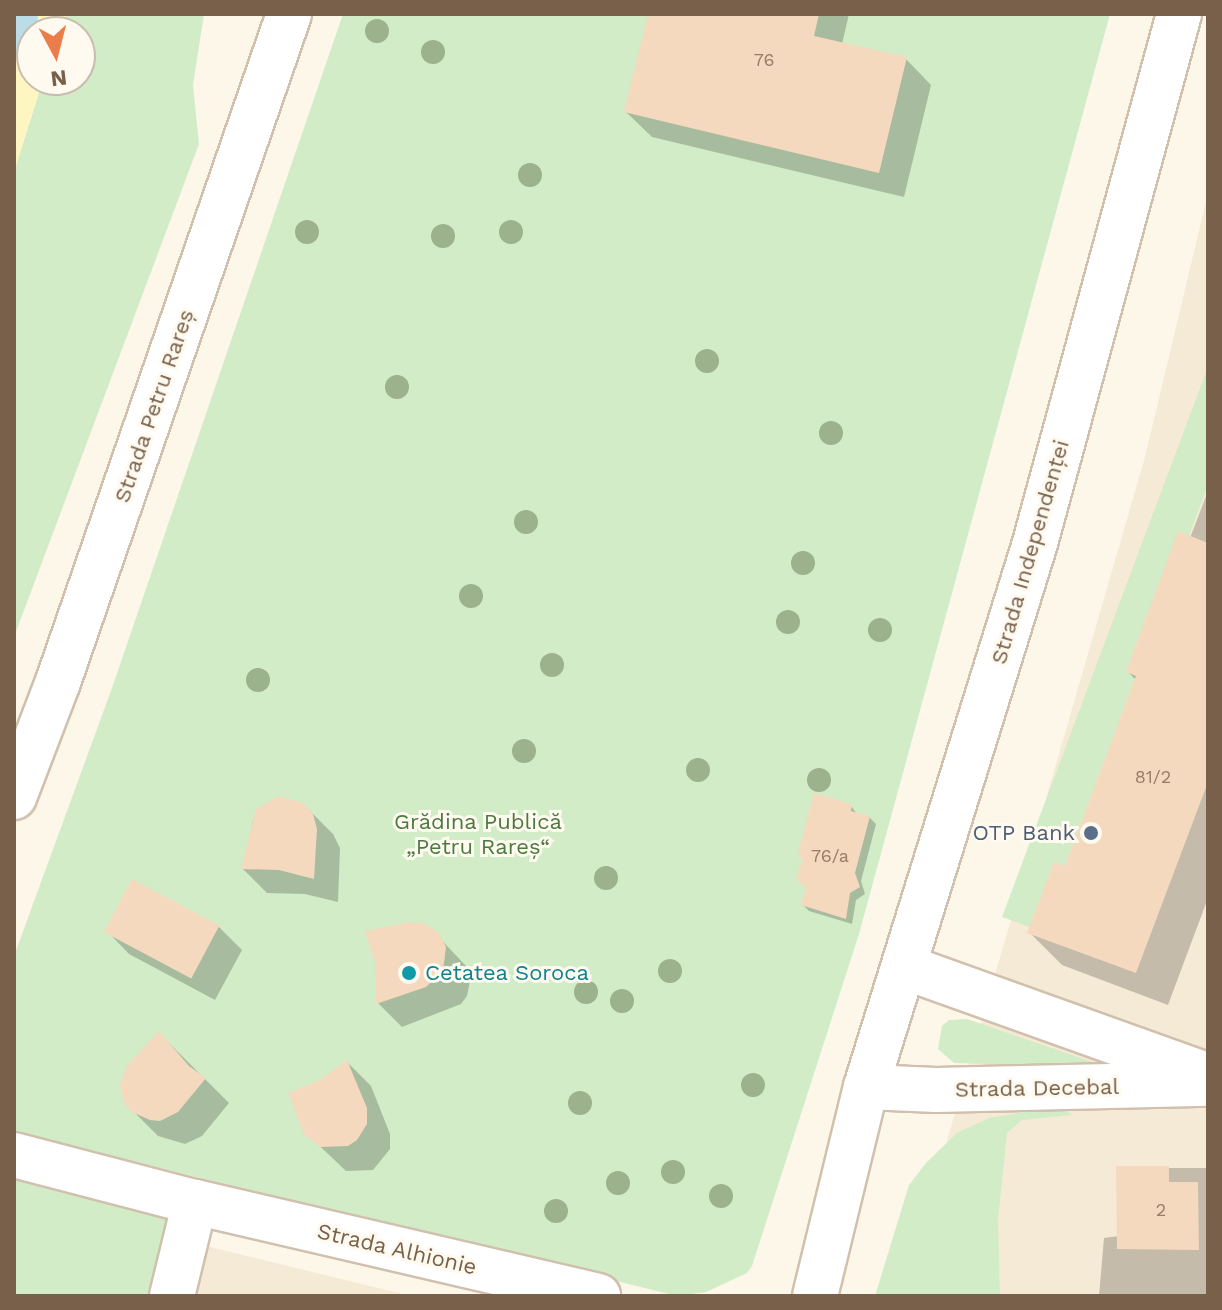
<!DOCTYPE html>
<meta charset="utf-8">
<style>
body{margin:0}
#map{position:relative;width:1222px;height:1310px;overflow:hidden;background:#fdf7e9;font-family:"Work Sans",sans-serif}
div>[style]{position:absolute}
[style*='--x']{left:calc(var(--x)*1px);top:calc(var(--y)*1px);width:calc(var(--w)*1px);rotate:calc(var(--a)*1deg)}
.residential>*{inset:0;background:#f5ead6}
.green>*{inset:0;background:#d1ecc6}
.sand>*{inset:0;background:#fdf6c2}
.water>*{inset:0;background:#bbdde8}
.shadow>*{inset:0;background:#0003}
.building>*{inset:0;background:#f4d9bf;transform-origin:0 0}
.roads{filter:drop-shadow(2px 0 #d0c0ad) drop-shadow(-2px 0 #d0c0ad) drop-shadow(0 2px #d0c0ad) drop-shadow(0 -2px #d0c0ad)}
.street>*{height:44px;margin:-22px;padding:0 22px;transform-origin:22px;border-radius:22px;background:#fff}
.secondary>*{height:44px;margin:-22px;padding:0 22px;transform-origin:22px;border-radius:22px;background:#fff}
.trees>*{width:24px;height:24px;margin:-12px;border-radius:50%;background:#9bb28c}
.dots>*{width:22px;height:22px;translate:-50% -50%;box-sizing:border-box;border:4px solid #fffaf0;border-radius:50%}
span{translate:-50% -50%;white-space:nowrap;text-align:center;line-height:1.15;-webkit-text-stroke:6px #fffaf0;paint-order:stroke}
.number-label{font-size:18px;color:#987e67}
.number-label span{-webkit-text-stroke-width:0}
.street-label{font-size:22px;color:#79604a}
.park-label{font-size:22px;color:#4b7a3f}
.service-label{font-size:22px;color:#4e5e75}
.right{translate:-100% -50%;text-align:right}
.culture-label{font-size:22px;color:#0d838f}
.left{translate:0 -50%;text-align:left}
.frame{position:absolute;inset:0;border:16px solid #79604a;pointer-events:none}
.north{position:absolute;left:16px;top:16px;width:80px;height:80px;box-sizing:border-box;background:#fffaf0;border:2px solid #c9bcae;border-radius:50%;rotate:173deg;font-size:22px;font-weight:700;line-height:32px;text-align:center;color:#79604a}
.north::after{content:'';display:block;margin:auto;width:28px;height:36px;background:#eb7d4a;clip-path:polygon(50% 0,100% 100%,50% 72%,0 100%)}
</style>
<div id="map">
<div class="residential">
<i style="clip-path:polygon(1208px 193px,1208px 1296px,902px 1296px,1145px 457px)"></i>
<i style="clip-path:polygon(169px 1237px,411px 1296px,153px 1296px)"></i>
</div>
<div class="green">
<i style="clip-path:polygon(66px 14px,204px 14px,193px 85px,199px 144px,14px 637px,14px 172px,43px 80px,80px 80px,80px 32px,60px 32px)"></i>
<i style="clip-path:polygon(343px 14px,1110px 14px,859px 934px,752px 1266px,747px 1273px,706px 1292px,677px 1296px,14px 1132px,14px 956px,112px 688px)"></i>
<i style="clip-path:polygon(1208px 367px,1208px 485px,1189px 536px,1151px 605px,1126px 672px,1136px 676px,1065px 866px,1054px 862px,1030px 927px,1002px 917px)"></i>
<i style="clip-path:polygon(967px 1019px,1107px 1067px,954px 1063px,938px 1049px,942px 1026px,949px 1020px)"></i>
<i style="clip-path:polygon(1061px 1106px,1072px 1115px,1022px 1120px,1007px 1133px,998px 1219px,1000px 1296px,875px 1296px,909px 1185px,926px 1163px,957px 1133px,989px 1118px)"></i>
<i style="clip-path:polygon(14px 1178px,184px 1222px,165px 1296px,14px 1296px)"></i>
</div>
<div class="sand">
<i style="clip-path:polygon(38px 14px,66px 14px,60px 32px,35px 32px)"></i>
<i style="clip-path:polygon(32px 35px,32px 80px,43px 80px,14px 172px,14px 71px,16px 55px)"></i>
</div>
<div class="water">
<i style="clip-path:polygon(14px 14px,38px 14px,37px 29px,16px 55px,14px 71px)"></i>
</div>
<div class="shadow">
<i style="clip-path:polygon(650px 14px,849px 14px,842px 44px,906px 59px,931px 85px,904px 197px,652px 137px,626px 112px)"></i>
<i style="clip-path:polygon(1208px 491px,1208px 898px,1168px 1005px,1062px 965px,1030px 933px,1067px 869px,1137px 681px,1128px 672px,1190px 538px)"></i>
<i style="clip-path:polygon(265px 804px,308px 809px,333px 834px,340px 848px,338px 902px,305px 894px,267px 893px,243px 869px,253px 820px)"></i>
<i style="clip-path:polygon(851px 806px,857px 814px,869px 817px,876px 824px,861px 881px,865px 894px,856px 900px,852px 924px,809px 911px,803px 905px)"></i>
<i style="clip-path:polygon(133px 881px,219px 927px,242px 950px,215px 1000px,129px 954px,107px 931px)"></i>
<i style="clip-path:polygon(432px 930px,467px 967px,470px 981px,467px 996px,461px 1004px,402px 1027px,378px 1003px,377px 961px)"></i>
<i style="clip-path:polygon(159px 1033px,229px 1103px,202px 1136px,185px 1144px,158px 1136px,133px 1111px)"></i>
<i style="clip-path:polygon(347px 1062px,371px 1086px,390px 1134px,390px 1149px,373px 1170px,346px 1171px,306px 1133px)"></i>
<i style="clip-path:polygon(1118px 1168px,1208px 1168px,1206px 1296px,1099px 1296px,1104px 1238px,1119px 1236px)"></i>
</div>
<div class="building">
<i style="clip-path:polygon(648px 14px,819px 14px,814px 36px,907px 57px,879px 173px,624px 112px)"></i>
<i style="clip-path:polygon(1178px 531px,1208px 543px,1208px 782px,1136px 973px,1027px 933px,1054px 862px,1065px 866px,1136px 676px,1126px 672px)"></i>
<i style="clip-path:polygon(814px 793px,852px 804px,851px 811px,870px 816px,855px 873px,860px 887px,850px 893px,846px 919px,801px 905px,806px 888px,796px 879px,802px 860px,798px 853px)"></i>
<i style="clip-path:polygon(279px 796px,303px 803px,313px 814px,317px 829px,314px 879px,279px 870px,241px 869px,256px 809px)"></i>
<i style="left:132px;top:879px;width:99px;height:60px;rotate:28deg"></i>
<i style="clip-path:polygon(409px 922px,425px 924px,439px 933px,446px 947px,443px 971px,426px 987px,376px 1004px,375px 962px,365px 931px)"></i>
<i style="clip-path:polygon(159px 1031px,189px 1066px,206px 1078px,178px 1112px,160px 1121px,150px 1120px,132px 1112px,125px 1105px,120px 1086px,126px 1067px)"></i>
<i style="clip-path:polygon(347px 1060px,367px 1108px,367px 1124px,357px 1140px,348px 1146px,320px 1147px,304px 1134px,288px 1093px,320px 1080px)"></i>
<i style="clip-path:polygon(1116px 1166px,1169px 1166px,1169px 1182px,1198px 1182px,1199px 1250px,1117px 1249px)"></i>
</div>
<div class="roads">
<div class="street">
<i style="--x:14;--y:797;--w:123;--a:-69.1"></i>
<i style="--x:58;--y:682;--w:707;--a:-70.92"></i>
<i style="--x:14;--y:1155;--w:187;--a:14.6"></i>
<i style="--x:195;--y:1202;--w:414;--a:13.1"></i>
<i style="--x:172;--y:1296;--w:97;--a:-76.3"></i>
</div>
<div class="secondary">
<i style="--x:905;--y:967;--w:320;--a:19.7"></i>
<i style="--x:866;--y:1087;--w:70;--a:2.5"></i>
<i style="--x:936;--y:1090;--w:272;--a:-1.3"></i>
<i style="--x:815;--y:1296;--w:215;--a:-76.3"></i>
<i style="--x:866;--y:1087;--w:570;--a:-72.74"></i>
<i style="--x:1035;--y:543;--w:548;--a:-74.77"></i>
</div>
</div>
<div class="trees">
<i style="left:377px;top:31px"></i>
<i style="left:433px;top:52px"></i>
<i style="left:530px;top:175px"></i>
<i style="left:307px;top:232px"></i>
<i style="left:511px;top:232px"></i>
<i style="left:443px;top:236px"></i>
<i style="left:707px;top:361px"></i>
<i style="left:397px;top:387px"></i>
<i style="left:831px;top:433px"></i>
<i style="left:526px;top:522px"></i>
<i style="left:803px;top:563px"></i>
<i style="left:471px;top:596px"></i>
<i style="left:788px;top:622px"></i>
<i style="left:880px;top:630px"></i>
<i style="left:552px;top:665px"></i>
<i style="left:258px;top:680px"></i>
<i style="left:524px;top:751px"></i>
<i style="left:698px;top:770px"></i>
<i style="left:819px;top:780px"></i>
<i style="left:606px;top:878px"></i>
<i style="left:670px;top:971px"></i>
<i style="left:586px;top:992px"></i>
<i style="left:622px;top:1001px"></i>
<i style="left:753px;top:1085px"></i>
<i style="left:580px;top:1103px"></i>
<i style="left:673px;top:1172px"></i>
<i style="left:618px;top:1183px"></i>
<i style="left:721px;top:1196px"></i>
<i style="left:556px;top:1211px"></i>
</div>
<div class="dots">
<i style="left:1091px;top:833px;background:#5c6f8a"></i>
<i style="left:409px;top:973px;background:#0f9aa8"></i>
</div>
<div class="number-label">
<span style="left:764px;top:60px">76</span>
<span style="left:1153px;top:777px">81/2</span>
<span style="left:830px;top:856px">76/a</span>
<span style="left:1161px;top:1210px">2</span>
</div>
<div class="street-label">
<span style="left:154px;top:406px;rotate:-71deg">Strada Petru Rareș</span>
<span style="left:1030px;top:552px;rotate:-74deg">Strada Independenței</span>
<span style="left:1037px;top:1088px;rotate:-1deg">Strada Decebal</span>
<span style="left:397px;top:1249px;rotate:13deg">Strada Alhionie</span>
</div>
<div class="park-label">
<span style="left:478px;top:834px">Grădina Publică<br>„Petru Rareș“</span>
</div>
<div class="service-label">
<span class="right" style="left:1075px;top:833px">OTP Bank</span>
</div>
<div class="culture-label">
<span class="left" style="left:425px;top:973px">Cetatea Soroca</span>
</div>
<div class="frame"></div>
<div class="north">N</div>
</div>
